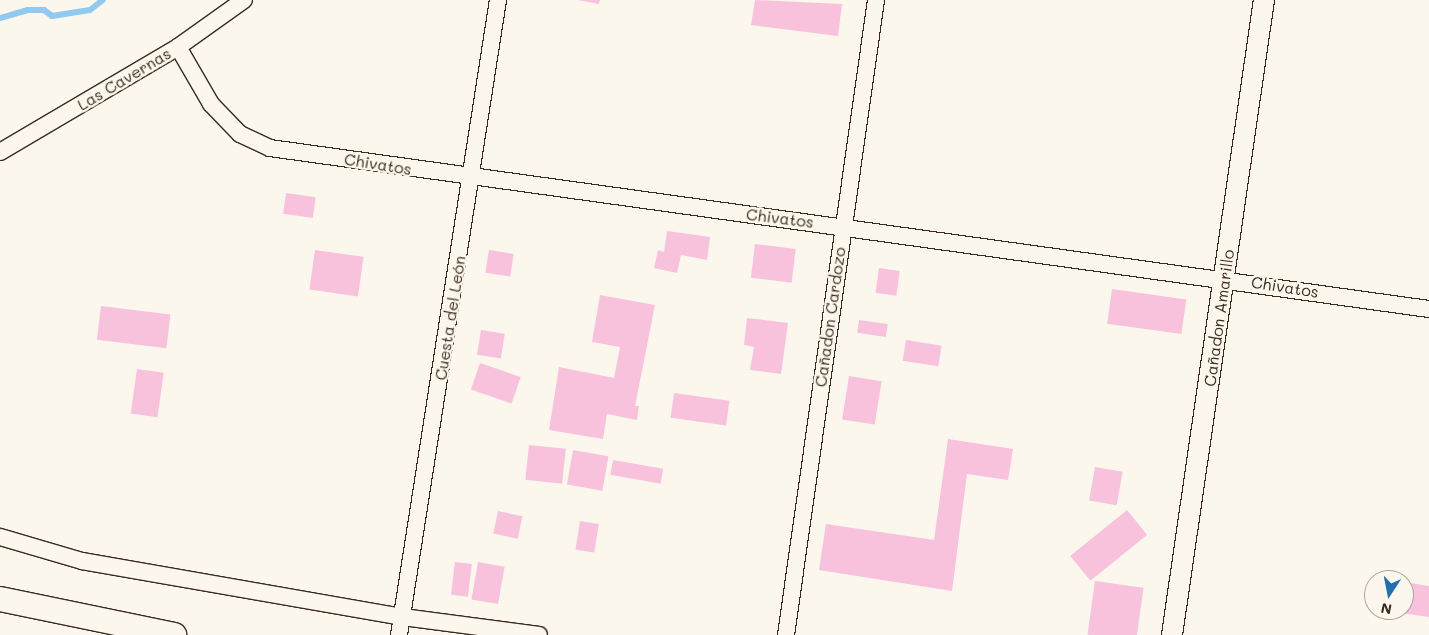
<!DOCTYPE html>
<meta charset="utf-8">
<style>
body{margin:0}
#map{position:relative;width:1429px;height:635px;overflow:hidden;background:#fbf7ec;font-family:Mali,sans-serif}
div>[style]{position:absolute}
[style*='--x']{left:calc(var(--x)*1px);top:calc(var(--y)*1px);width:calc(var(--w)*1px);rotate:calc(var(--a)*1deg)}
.stream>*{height:6px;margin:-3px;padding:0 3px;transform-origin:3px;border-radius:3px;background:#91caf0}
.building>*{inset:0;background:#f8c2dd;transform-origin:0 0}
.roads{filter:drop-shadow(1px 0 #3b2a1e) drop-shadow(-1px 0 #3b2a1e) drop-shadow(0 1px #3b2a1e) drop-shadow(0 -1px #3b2a1e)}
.minor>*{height:16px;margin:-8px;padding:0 8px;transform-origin:8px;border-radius:8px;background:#fbf7ec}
.tertiary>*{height:20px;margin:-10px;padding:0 10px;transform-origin:10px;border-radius:10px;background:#fbf7ec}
.secondary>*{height:24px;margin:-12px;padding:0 12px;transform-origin:12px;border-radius:12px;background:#fbf7ec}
span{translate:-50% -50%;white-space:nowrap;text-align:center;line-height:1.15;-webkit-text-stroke:5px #fbf7ec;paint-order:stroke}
.street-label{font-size:16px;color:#3b2a1e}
.north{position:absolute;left:1364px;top:570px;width:50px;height:50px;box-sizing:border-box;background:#fbf7ec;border:1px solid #aea59a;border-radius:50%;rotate:191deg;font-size:14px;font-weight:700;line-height:20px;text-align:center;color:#3b2a1e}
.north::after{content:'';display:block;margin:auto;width:18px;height:22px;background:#1f6fb2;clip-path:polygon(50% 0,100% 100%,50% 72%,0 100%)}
</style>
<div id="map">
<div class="stream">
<i style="--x:0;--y:18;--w:29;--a:-16"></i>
<i style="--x:28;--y:10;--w:16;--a:0"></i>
<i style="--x:44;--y:10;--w:10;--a:37"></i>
<i style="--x:52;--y:16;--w:38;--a:-9"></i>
<i style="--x:90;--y:10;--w:16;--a:-38"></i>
</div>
<div class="building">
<i style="clip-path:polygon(578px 0,600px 0,599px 4px)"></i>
<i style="clip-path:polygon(755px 0,842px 4px,838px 36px,751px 25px)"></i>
<i style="left:286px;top:193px;width:30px;height:21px;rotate:8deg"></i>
<i style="clip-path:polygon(667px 231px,710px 237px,707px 260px,681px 255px,677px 273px,654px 268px,658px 250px,664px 252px)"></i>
<i style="left:755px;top:244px;width:41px;height:34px;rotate:7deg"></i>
<i style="left:315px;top:250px;width:49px;height:40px;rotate:8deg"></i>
<i style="left:489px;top:250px;width:25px;height:23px;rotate:9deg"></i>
<i style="left:879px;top:268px;width:21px;height:25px;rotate:8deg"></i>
<i style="left:1112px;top:289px;width:75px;height:35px;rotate:8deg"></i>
<i style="clip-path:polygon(600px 295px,655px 305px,635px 406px,639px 406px,637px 420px,607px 414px,603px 439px,549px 430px,559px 367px,614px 378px,620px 347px,592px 342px)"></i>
<i style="left:101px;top:306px;width:70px;height:34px;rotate:7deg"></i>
<i style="clip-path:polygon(747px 318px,788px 323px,781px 374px,750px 370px,754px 347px,744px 345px)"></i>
<i style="left:859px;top:320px;width:29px;height:13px;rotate:8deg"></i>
<i style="left:481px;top:330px;width:24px;height:25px;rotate:9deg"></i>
<i style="left:906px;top:340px;width:36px;height:21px;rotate:9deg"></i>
<i style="left:480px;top:363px;width:43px;height:28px;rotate:19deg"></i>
<i style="left:137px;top:369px;width:27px;height:45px;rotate:8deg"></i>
<i style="left:849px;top:376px;width:33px;height:44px;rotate:9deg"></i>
<i style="left:674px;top:393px;width:56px;height:25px;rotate:8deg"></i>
<i style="clip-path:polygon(948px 439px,1013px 449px,1008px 480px,967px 474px,952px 591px,819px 570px,826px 524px,934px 540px)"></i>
<i style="left:529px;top:445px;width:37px;height:35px;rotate:6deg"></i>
<i style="left:573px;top:450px;width:36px;height:35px;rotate:10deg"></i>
<i style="left:613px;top:460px;width:51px;height:15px;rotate:10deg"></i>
<i style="left:1095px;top:467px;width:28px;height:34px;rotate:10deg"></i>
<i style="left:1127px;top:510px;width:32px;height:73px;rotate:51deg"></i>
<i style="left:498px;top:511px;width:25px;height:23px;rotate:12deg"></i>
<i style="left:580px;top:521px;width:19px;height:29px;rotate:9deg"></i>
<i style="left:455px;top:562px;width:17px;height:33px;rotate:7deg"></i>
<i style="left:478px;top:562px;width:27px;height:38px;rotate:10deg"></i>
<i style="left:1095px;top:581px;width:49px;height:54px;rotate:8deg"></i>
<i style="clip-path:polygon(1404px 582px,1429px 586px,1429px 617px,1387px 611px,1404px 610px)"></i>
</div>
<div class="roads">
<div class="minor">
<i style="--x:178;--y:47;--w:66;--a:59.9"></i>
<i style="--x:211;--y:104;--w:42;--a:46"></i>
<i style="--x:240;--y:134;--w:33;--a:25"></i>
<i style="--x:270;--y:148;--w:1170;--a:7.91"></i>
<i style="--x:0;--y:152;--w:207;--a:-30.5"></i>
<i style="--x:178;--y:47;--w:81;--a:-35.5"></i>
<i style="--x:0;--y:537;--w:85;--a:16.3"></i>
<i style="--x:82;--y:561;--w:326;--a:9.9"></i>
<i style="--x:403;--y:617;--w:137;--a:7.5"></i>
<i style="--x:399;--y:635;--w:643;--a:-81.14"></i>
<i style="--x:786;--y:635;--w:641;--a:-81.93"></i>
</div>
<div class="tertiary">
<i style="--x:1172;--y:635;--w:642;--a:-81.76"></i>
</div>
<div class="secondary">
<i style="--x:0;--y:599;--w:178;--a:11.7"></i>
</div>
</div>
<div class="street-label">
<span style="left:124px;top:79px;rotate:-31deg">Las Cavernas</span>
<span style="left:378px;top:164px;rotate:9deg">Chivatos</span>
<span style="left:780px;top:218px;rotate:7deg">Chivatos</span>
<span style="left:1285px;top:287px;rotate:9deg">Chivatos</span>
<span style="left:830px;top:317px;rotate:-82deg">Cañadon Cardozo</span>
<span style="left:450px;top:318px;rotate:-81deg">Cuesta del León</span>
<span style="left:1219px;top:318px;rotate:-82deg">Cañadon Amarillo</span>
</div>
<div class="north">N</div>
</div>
